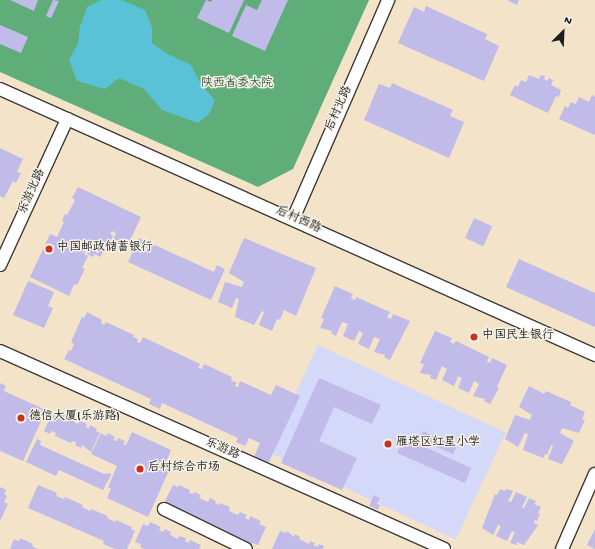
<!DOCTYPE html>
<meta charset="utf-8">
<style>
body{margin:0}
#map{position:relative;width:595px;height:549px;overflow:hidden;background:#f3e3c9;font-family:"Gochi Hand","LXGW WenKai TC",sans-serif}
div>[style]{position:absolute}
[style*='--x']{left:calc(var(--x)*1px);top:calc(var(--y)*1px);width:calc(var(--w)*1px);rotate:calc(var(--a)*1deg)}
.built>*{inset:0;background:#d4d8f9;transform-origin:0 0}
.forest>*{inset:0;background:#5fad79}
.water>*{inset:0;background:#5ac2d6}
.building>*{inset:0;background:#c1bbea;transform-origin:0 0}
.roads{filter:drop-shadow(1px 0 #3c3a36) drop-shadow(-1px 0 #3c3a36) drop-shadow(0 1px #3c3a36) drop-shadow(0 -1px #3c3a36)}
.minor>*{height:12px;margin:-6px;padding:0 6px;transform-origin:6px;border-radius:6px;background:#fff}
.dots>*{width:11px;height:11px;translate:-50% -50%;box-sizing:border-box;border:2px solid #f7f3e8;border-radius:50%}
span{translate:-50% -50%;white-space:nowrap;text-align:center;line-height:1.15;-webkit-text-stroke:3px #f7f3e8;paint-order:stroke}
.park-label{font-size:12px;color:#3b5944}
.street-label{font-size:12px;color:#1c1c1c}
.poi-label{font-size:12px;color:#1c1c1c}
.left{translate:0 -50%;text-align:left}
.north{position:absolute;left:543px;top:12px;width:40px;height:40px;-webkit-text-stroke:3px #f7f3e8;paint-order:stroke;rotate:24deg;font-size:11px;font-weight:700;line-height:16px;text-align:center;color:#1c1c1c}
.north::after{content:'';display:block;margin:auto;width:14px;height:18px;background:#1c1c1c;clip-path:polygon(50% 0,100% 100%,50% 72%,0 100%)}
</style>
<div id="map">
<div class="built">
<i style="left:318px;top:345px;width:207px;height:118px;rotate:25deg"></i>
</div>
<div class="forest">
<i style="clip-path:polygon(0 0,369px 0,293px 169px,258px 187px,0 72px)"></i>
</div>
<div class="water">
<i style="clip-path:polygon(101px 0,122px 0,145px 10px,152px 27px,152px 43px,166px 53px,191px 65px,202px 86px,215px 100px,209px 114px,198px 123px,162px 110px,144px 89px,119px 78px,105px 89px,77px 81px,69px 60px,78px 43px,80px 26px,87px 7px)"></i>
</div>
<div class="building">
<i style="clip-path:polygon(10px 0,38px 0,34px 11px)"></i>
<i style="clip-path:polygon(53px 0,59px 1px,51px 18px,46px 16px)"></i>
<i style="clip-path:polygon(206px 0,211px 2px,212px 0,244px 0,229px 33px,197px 18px)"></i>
<i style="clip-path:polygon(262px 0,288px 0,265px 51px,232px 36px,246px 5px,257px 10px)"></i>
<i style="clip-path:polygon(507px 0,519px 0,517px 5px)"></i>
<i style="clip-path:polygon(426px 6px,487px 34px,485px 39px,499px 46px,484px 81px,398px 43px,414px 7px,424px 12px)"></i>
<i style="clip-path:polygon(0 25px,28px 37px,21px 53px,0 44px)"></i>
<i style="clip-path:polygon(529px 75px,539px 79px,541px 75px,545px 76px,544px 79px,547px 81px,549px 78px,553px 80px,551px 85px,561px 90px,559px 97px,556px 96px,548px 113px,510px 95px,515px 85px,518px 87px,521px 80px,526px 82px)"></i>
<i style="clip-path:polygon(392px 83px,453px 110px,450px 116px,464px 122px,449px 158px,364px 120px,379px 84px,390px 88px)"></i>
<i style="clip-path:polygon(592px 95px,595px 97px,595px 135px,559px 119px,565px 106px,568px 108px,571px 102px,576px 104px,579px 97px,589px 102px)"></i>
<i style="clip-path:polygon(0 148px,23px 159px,17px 172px,21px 173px,16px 183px,13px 181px,4px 198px,0 196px)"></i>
<i style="clip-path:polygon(78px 187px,141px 217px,126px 249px,112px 242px,116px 233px,112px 231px,110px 234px,113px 236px,106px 251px,104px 250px,100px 257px,95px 254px,93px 257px,87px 254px,92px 242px,90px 241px,84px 254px,88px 256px,82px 268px,85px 269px,77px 285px,74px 284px,69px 296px,30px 277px,50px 234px,57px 237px,64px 222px,62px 221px,65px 214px,67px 215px,75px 200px,72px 198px)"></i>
<i style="left:474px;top:218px;width:20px;height:22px;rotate:24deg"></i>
<i style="clip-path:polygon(139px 238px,214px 272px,217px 265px,225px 269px,211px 300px,128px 262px)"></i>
<i style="clip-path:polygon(244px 238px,316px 268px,296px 316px,284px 310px,280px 320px,277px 319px,272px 331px,259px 325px,264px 312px,262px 311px,254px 325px,235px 317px,239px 299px,236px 298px,232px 308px,218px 302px,225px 282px,242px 287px,244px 282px,229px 273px)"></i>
<i style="clip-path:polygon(519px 259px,595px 293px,595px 327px,506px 287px)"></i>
<i style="clip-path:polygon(28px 281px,54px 292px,48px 306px,53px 308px,44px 328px,13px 315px)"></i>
<i style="clip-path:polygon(335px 286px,353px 294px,351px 298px,355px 300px,356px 297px,390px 312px,387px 317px,391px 319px,393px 314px,410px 321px,390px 360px,384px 357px,385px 355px,374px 352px,380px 339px,374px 337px,369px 349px,358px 344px,363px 333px,359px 331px,354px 341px,343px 336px,348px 324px,342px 322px,336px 336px,331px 333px,332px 331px,320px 328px,324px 319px,321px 318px)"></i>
<i style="clip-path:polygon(87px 312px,102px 320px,101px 323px,104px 325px,106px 322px,134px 335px,133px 337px,138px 339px,137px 342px,140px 343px,143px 337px,200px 364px,198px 368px,202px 369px,204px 364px,232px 377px,231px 380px,237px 383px,235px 386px,238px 387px,240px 381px,271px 395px,276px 385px,300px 396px,268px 464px,254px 457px,260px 443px,249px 438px,245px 446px,236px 442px,238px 438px,162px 403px,160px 409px,149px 404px,151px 399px,64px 359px,69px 350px,71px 351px,74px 344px,71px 342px,82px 317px,84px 318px)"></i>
<i style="clip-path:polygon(435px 331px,452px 338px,450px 342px,454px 344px,456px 341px,489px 357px,487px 361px,490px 363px,492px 358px,507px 365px,497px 387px,499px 388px,490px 404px,484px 401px,485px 399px,473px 396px,479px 384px,474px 381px,469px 393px,458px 388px,462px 378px,458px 376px,454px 386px,442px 380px,447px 369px,442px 366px,436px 380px,430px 378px,431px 375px,420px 373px,424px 364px,420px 363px)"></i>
<i style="clip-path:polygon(319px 378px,381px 405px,372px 424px,334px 407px,319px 441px,357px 458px,342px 490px,281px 463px)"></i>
<i style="clip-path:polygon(0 383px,6px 386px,4px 391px,46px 410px,23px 461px,0 451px)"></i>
<i style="clip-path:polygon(529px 386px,544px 394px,546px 391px,571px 402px,570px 405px,585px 412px,582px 419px,585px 420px,579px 433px,562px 428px,560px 433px,574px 441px,562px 464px,548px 459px,553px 446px,551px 445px,547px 455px,545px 454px,543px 458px,523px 450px,528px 434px,525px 433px,518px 447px,505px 439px,515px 415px,530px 420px,532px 415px,519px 407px)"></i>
<i style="clip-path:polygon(53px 412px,58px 415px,59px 412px,65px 414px,64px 417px,68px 419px,69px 416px,75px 419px,74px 422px,78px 424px,80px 421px,87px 424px,86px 427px,89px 428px,90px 425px,97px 429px,96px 431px,100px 433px,91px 452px,82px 445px,81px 448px,75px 445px,76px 442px,72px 441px,71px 443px,55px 436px,56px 433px,51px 431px,50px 434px,44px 431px)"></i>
<i style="left:423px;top:431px;width:37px;height:9px;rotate:24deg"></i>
<i style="clip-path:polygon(132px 432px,171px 450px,166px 462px,172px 464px,148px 517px,107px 498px,111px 489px,108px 487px,117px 466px,91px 454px,101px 433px,106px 436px,108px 433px,115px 437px,113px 440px,117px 441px,118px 438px,125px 441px,123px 444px,126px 445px)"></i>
<i style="clip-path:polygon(37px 439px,41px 441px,40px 445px,104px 474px,110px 473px,111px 475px,103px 490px,59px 470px,56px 476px,26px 462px)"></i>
<i style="clip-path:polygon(409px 440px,471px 468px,465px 483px,397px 453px,402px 441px,408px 444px)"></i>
<i style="clip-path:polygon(38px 485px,57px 493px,56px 496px,64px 499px,65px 497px,83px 505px,82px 507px,90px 511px,91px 509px,108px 516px,107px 518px,115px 522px,116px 520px,132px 527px,131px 529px,135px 531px,127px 549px,115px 549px,103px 544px,104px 541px,28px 508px)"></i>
<i style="clip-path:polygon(173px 485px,178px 487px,179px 485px,190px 490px,189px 493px,193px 494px,194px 492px,201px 495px,199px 498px,208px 502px,210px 498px,216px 501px,215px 503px,219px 505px,220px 503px,230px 507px,229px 511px,238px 515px,240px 512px,247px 515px,245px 518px,249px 520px,250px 516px,261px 521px,259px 524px,266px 527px,258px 545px,252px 543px,251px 546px,225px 534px,226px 531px,220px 528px,219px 531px,164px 503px)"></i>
<i style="clip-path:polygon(0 487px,6px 490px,4px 494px,7px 496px,4px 502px,8px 504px,0 521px)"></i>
<i style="clip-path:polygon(500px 489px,505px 491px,507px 489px,513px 491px,508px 501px,511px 502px,516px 492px,527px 497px,522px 507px,524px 508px,529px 498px,536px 501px,534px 504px,541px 507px,538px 513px,540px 514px,537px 521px,535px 520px,534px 523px,538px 525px,524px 545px,517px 542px,516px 545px,510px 543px,515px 532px,512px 531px,507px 541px,496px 536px,501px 526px,498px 525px,493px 535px,482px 528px,495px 494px,497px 495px)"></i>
<i style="clip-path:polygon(374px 495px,380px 498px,377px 504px,380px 505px,378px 510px,369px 506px)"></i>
<i style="clip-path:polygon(150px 522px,161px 527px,159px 530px,163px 532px,165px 529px,171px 532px,170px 535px,178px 539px,179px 536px,186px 538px,185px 541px,189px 543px,190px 540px,201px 545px,199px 549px,144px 549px,140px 547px,141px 544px,135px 542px,143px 524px,148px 526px)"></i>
<i style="clip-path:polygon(595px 529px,595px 549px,587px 545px)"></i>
<i style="clip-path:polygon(280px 531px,286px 533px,287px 531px,294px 537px,295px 534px,300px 537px,299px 539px,309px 544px,310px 541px,315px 543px,313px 545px,318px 547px,319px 544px,324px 546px,323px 549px,272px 549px)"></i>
<i style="clip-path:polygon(20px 538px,33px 544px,32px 546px,37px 549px,10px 549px,14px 539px,19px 541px)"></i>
</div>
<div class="roads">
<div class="minor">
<i style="--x:0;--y:89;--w:652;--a:24.09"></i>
<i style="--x:293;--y:219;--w:239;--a:-66.5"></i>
<i style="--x:0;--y:265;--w:161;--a:-65.3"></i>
<i style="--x:0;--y:351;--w:486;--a:24"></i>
<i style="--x:164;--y:509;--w:91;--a:26"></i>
<i style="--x:562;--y:549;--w:82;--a:-66.3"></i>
</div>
</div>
<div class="dots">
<i style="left:49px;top:249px;background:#c8321e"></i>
<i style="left:474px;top:337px;background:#c8321e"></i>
<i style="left:21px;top:418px;background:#c8321e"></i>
<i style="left:388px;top:444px;background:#c8321e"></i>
<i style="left:140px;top:469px;background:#c8321e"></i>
</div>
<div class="park-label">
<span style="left:237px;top:85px">陕西省委大院</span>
</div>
<div class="street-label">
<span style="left:340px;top:109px;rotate:-66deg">后村北路</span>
<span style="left:33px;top:192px;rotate:-66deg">乐游北路</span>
<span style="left:298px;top:221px;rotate:24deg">后村西路</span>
<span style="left:222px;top:450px;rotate:24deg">乐游路</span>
</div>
<div class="poi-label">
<span class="left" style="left:57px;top:249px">中国邮政储蓄银行</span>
<span class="left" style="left:482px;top:337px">中国民生银行</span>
<span class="left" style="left:29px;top:418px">德信大厦(乐游路)</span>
<span class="left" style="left:396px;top:444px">雁塔区红星小学</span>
<span class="left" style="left:148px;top:469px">后村综合市场</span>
</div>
<div class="north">N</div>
</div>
